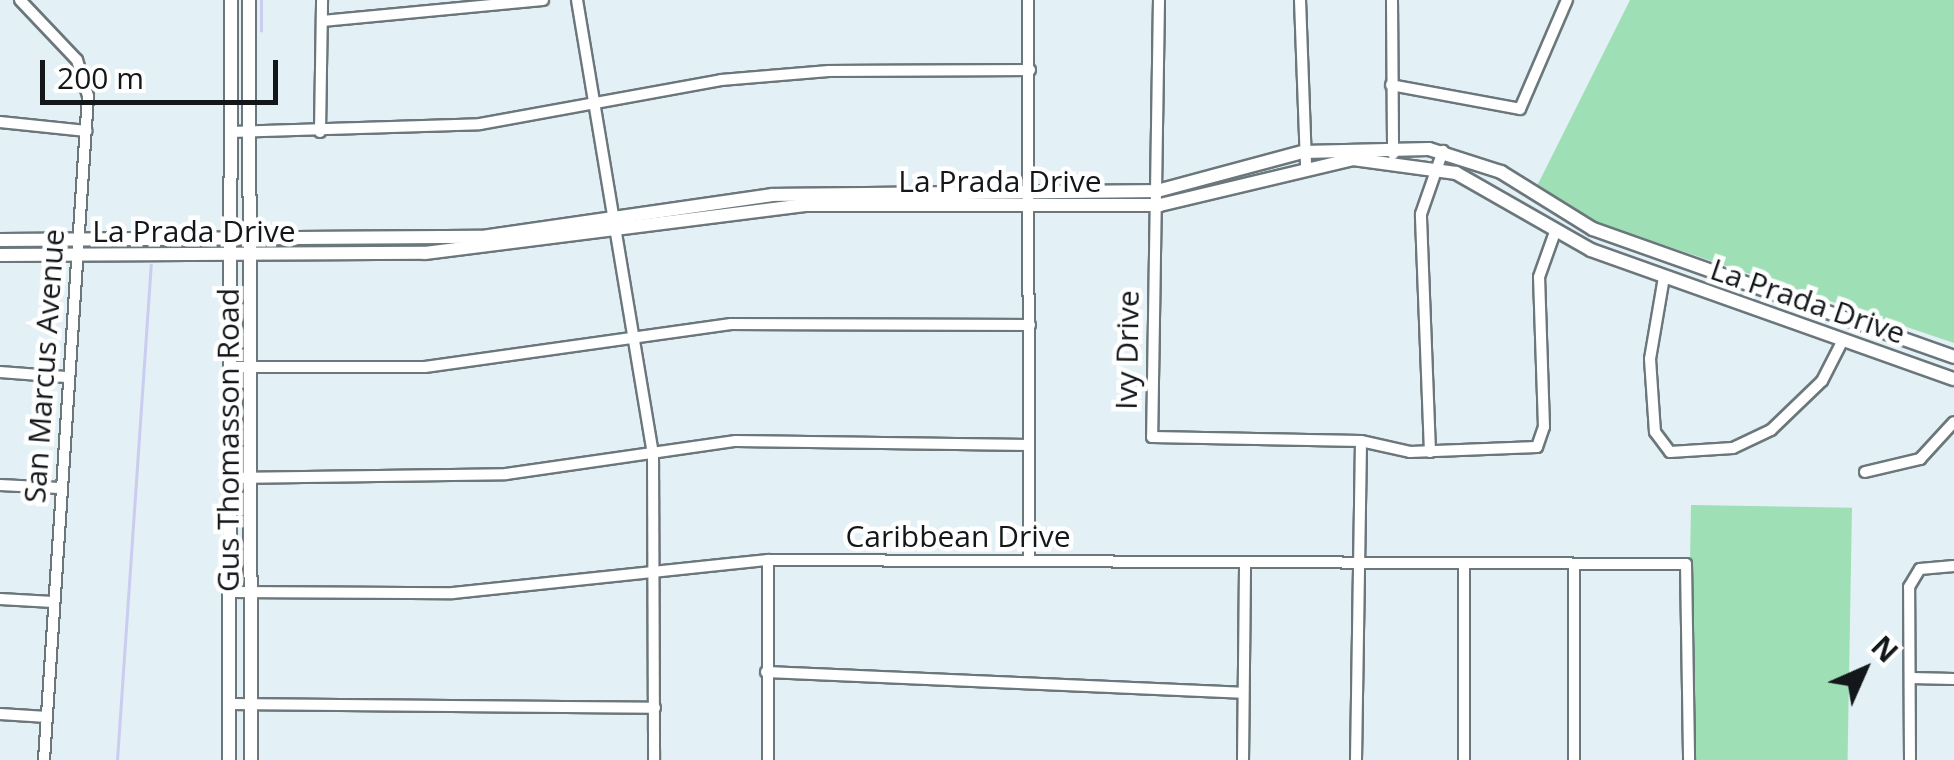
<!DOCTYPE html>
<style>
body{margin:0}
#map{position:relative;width:1954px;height:760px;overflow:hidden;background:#e3f0f5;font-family:"Open Sans",sans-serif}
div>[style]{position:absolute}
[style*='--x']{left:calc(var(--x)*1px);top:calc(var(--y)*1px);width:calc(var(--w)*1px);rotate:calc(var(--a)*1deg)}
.green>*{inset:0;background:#9fdfb6;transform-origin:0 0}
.stream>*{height:2.5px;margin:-1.25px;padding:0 1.25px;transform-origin:1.25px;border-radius:1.25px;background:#caccf0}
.roads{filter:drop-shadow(2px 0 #6b777b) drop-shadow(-2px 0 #6b777b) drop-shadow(0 2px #6b777b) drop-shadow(0 -2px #6b777b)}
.minor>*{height:10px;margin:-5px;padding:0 5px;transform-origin:5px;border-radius:5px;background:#fff}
.major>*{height:12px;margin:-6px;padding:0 6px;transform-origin:6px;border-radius:6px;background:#fff}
span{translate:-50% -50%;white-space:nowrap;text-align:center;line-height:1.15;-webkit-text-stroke:9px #fff;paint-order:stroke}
.street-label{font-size:30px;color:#131719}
.north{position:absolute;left:1814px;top:620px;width:100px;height:100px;-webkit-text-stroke:8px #fff;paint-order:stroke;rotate:45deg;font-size:28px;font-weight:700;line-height:40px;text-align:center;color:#131719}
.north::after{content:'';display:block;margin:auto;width:35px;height:45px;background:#131719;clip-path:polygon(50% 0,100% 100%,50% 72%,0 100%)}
.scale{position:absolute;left:40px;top:60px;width:238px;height:45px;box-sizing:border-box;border:5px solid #131719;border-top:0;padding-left:12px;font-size:30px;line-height:35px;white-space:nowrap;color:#131719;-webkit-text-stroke:8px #fff;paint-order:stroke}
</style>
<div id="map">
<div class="green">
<i style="clip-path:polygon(1630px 0,1954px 0,1954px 343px,1590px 220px,1537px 186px)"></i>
<i style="left:1691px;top:505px;width:161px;height:255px;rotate:1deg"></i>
</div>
<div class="stream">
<i style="--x:261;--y:31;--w:31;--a:-90"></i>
<i style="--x:117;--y:760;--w:496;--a:-86.1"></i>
</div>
<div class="roads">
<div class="minor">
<i style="--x:20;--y:0;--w:83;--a:46.5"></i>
<i style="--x:77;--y:60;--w:38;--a:73"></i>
<i style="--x:88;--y:96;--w:665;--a:93.79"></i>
<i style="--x:577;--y:0;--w:458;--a:80.5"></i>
<i style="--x:653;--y:452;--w:308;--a:89.8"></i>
<i style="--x:1028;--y:0;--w:561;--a:89.9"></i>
<i style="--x:1159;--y:0;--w:437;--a:90.9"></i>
<i style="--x:1152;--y:437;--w:209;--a:1.1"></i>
<i style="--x:1361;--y:441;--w:50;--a:12.7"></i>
<i style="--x:1410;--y:452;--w:127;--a:-2.3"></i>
<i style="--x:1537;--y:447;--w:21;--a:-71"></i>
<i style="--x:1544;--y:427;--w:150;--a:-91.9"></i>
<i style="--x:1539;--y:277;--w:48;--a:-70.4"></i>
<i style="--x:1300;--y:0;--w:167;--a:87.9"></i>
<i style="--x:1392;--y:0;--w:154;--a:89.6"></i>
<i style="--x:322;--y:21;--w:222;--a:-5.4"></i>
<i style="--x:1391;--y:85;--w:131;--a:10.5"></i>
<i style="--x:1520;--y:109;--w:119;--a:-66.7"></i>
<i style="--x:0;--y:122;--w:87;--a:5.9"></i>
<i style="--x:231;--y:132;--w:249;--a:-1.8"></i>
<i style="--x:480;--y:124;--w:245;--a:-10.3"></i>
<i style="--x:721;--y:80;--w:108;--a:-4.8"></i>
<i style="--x:829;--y:71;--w:201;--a:-0.3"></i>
<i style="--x:320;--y:132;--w:132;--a:-89.1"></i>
<i style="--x:1664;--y:277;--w:83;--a:99.7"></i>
<i style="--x:1650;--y:359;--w:73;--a:86.1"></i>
<i style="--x:1655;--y:432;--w:25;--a:53"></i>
<i style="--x:1670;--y:452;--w:63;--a:-3.6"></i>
<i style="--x:1733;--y:448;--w:42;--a:-25.3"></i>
<i style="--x:1771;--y:430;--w:71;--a:-43.9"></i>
<i style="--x:1822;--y:381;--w:46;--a:-62.9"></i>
<i style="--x:232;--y:367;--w:193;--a:0"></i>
<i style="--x:425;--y:367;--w:309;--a:-8"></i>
<i style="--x:731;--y:324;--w:299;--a:0.2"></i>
<i style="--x:0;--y:372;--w:66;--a:4.3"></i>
<i style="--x:1430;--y:452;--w:238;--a:-92.2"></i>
<i style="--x:1421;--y:214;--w:67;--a:-70.8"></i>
<i style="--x:1865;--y:472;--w:57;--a:-13.3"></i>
<i style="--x:1920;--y:459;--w:50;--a:-47.4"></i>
<i style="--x:231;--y:478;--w:275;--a:-0.8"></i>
<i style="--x:506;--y:474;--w:232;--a:-8.2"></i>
<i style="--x:736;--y:441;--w:293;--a:0.8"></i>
<i style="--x:0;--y:485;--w:59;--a:2.9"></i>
<i style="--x:1574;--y:567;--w:193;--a:90"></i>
<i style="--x:232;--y:592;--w:221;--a:0.3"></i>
<i style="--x:453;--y:593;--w:317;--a:-6"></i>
<i style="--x:768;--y:560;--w:918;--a:0.25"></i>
<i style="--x:1686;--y:564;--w:196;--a:89.1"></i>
<i style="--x:0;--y:599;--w:53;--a:3.2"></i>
<i style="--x:766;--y:672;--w:477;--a:2.5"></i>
<i style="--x:1911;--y:678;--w:43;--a:1.3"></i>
<i style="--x:230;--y:704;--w:425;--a:0.5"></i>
<i style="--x:0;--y:714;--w:47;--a:3.7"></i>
<i style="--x:768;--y:760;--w:200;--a:-90"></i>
<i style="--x:1243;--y:760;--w:196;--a:-89.4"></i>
<i style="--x:1356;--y:760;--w:319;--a:-89.1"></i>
<i style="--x:1464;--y:760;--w:193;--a:-90"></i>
<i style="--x:1910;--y:760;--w:173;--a:-90.3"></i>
<i style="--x:1909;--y:587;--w:21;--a:-59"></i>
<i style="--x:1920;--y:569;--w:34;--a:-5"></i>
</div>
<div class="major">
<i style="--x:249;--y:0;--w:760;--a:89.85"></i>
<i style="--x:0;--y:240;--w:481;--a:-0.4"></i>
<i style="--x:481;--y:237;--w:294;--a:-8.2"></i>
<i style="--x:772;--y:195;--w:385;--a:-0.6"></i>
<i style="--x:1157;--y:191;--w:151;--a:-15"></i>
<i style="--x:1303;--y:152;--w:126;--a:-1.4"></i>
<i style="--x:1429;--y:149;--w:76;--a:17.7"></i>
<i style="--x:1501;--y:172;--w:108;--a:31.8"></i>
<i style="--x:1593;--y:229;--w:383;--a:19.5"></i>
<i style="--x:0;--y:255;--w:425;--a:-0.3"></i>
<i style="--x:425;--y:253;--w:385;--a:-7.2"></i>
<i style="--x:807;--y:205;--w:353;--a:0"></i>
<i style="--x:1160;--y:205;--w:198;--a:-13.4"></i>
<i style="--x:1353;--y:159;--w:104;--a:7.7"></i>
<i style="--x:1456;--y:173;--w:155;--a:29.7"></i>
<i style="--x:1591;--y:250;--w:385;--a:19.6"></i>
<i style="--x:229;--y:760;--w:760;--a:-89.85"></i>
</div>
</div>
<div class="street-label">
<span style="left:1000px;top:181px">La Prada Drive</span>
<span style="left:194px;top:231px">La Prada Drive</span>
<span style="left:1808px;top:301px;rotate:19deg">La Prada Drive</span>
<span style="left:1127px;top:350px;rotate:-89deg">Ivy Drive</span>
<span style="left:44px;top:366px;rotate:-86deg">San Marcus Avenue</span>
<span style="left:228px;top:440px;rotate:-90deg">Gus Thomasson Road</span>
<span style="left:958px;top:536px">Caribbean Drive</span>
</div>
<div class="north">N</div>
<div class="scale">200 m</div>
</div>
